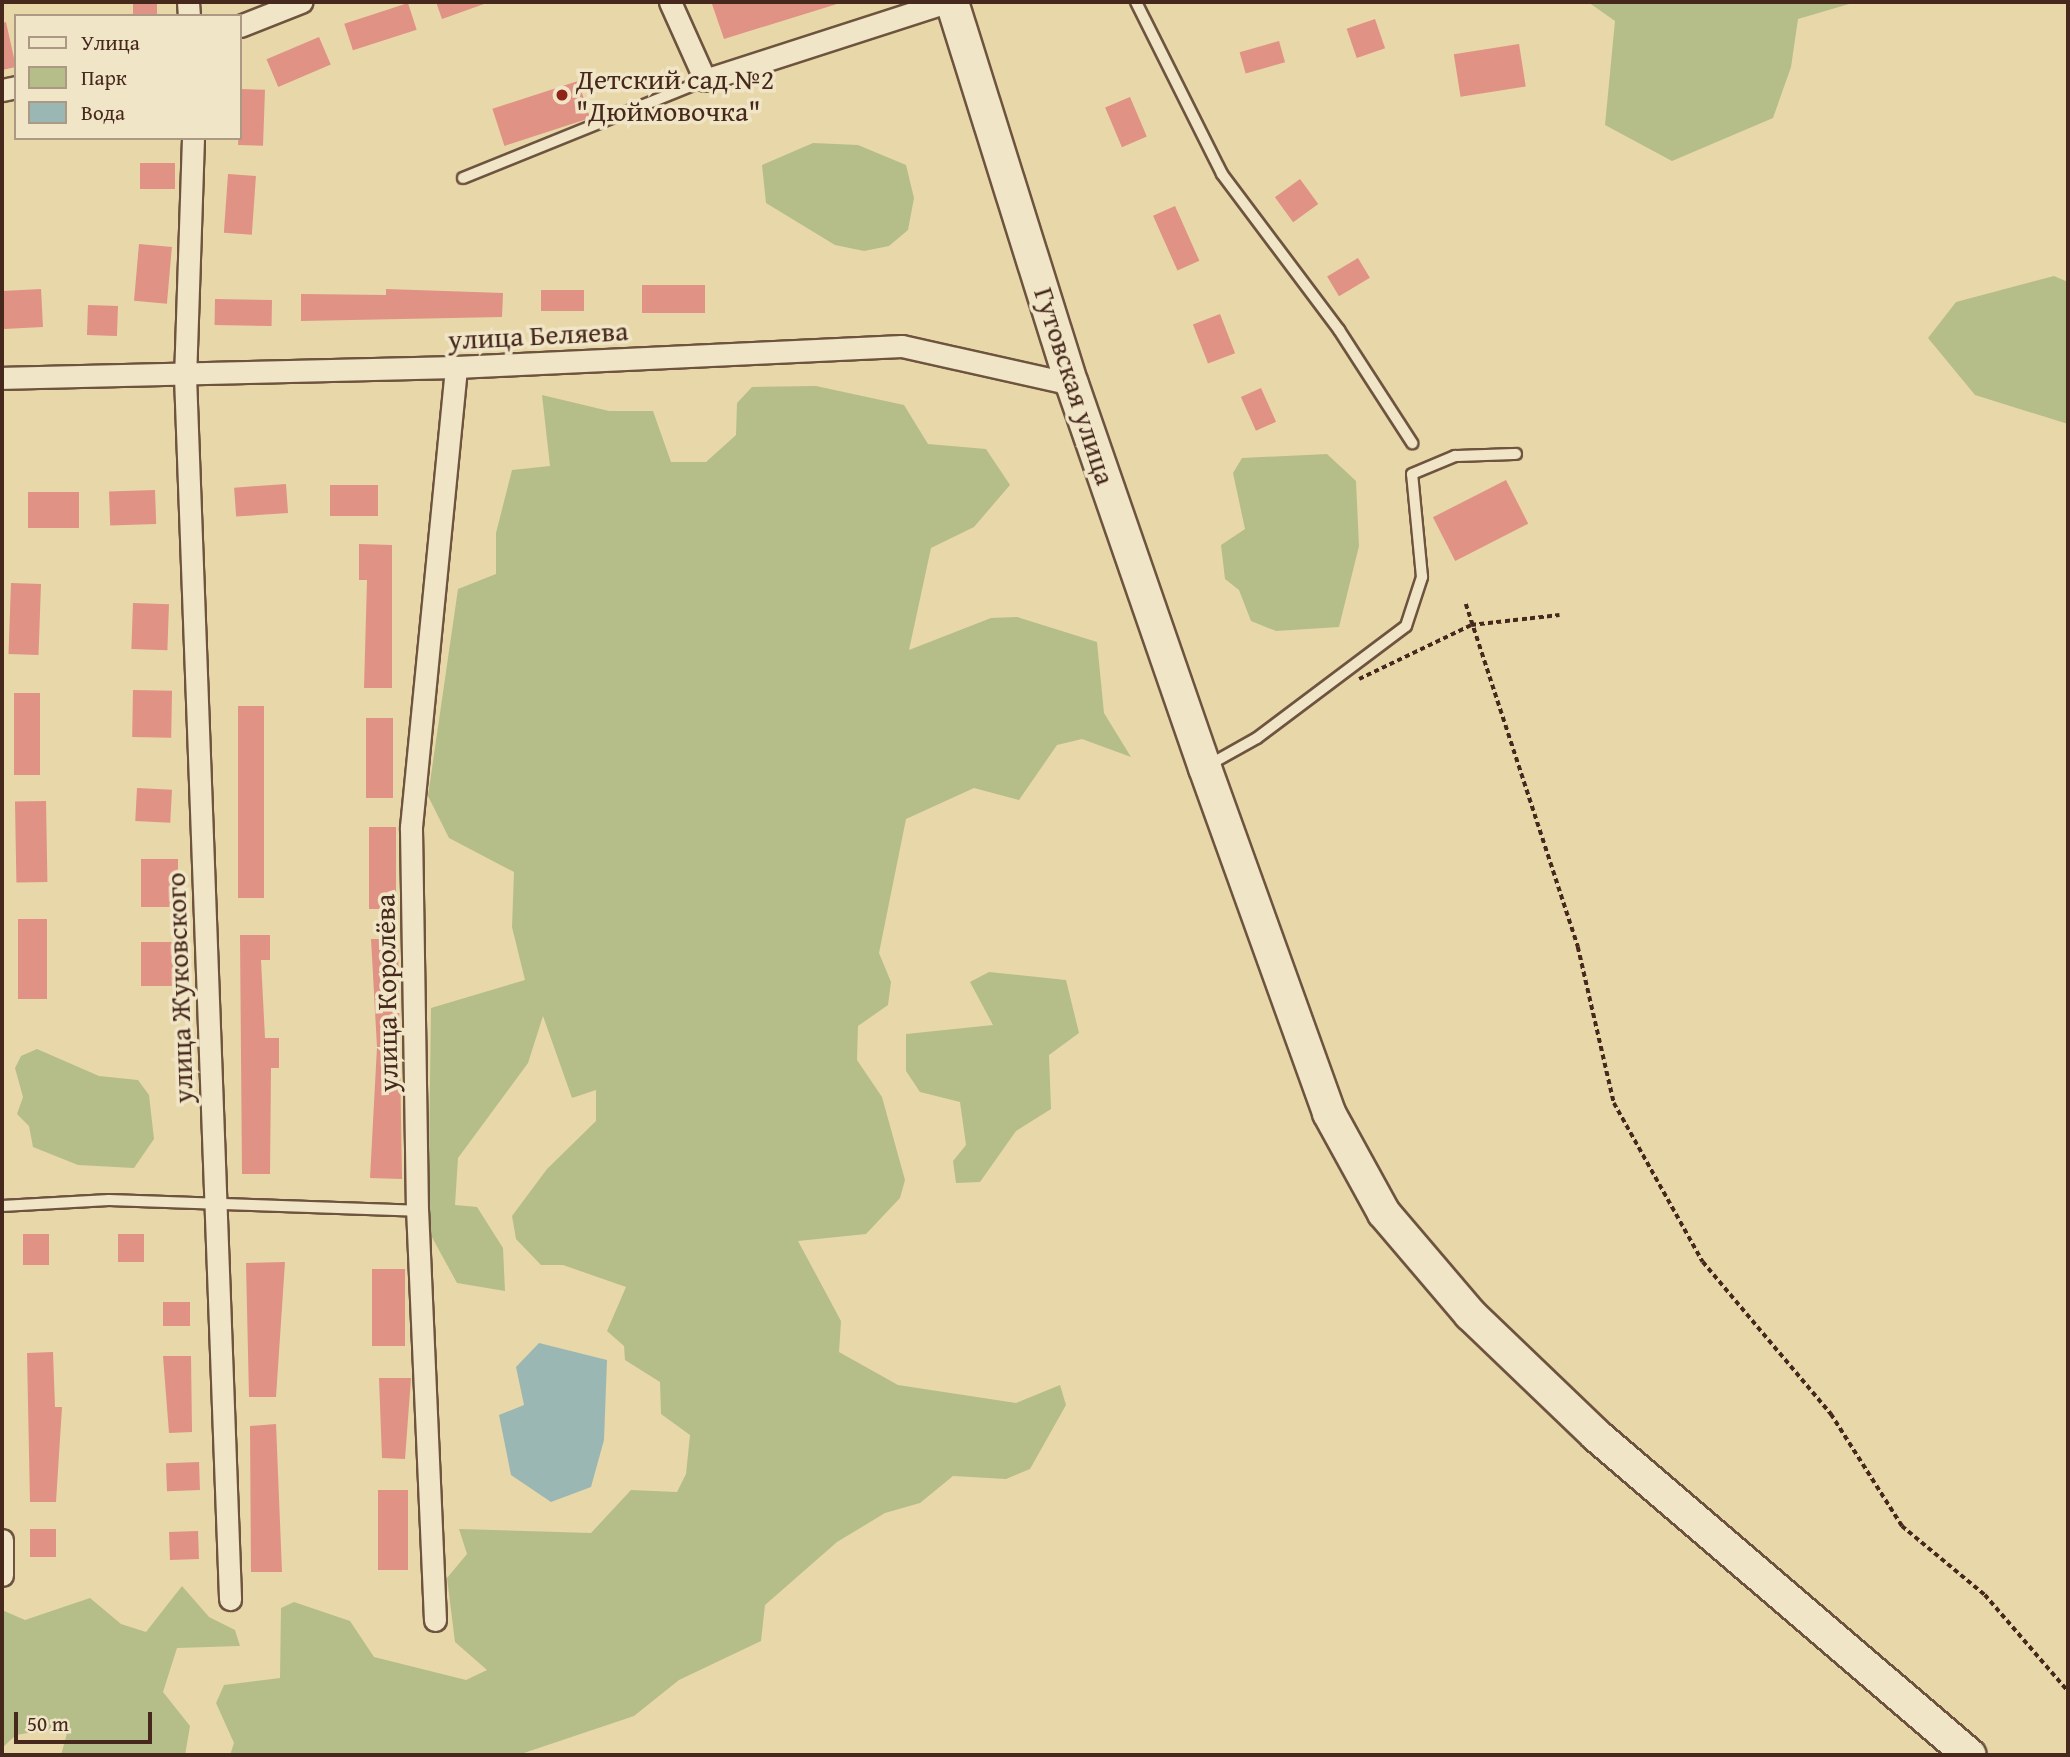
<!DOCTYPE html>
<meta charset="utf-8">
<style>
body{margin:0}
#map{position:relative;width:2070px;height:1757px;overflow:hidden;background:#e8d7a9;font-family:"Gentium Book Plus",serif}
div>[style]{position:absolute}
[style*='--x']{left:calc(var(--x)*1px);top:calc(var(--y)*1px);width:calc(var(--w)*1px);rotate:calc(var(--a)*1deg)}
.green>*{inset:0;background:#b5be89}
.water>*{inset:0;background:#9bb7b3}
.building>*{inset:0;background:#e09285;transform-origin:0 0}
.path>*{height:3.5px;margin-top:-1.75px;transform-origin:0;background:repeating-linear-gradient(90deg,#46281c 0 5px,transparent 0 8.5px)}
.roads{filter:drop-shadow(2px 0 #6e543f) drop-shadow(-2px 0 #6e543f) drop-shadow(0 2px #6e543f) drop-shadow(0 -2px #6e543f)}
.lane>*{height:10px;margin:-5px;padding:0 5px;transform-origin:5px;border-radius:5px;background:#f0e5c7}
.street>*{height:21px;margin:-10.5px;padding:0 10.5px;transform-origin:10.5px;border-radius:10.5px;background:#f0e5c7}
.secondary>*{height:32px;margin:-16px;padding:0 16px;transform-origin:16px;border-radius:16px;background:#f0e5c7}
.dots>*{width:19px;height:19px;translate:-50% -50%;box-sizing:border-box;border:4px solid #f0e5c7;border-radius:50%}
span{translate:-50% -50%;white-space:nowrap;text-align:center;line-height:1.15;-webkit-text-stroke:7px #f0e5c7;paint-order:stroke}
.poi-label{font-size:28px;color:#46281c}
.left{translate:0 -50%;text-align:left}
.street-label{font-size:28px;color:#46281c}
.frame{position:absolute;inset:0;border:4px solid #46281c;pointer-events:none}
.legend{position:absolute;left:14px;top:14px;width:228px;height:126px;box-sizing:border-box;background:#f0e5c7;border:2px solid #ac9983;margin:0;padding:9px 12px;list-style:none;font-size:21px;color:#46281c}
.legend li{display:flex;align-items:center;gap:14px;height:35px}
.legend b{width:35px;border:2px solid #ac9983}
.scale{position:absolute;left:14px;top:1712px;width:138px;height:32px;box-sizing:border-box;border:4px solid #46281c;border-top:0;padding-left:9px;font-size:21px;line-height:24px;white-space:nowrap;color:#46281c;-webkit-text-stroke:5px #f0e5c7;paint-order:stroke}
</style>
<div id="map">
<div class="green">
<i style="clip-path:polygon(1856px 2px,1798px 19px,1791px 67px,1773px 118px,1672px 161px,1605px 125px,1615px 21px,1588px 2px)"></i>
<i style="clip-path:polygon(813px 143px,858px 145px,906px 165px,914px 198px,908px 230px,889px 246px,864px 251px,835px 245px,766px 203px,762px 165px)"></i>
<i style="clip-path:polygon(2054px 276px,2068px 282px,2068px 424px,1975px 395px,1928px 338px,1956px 302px)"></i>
<i style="clip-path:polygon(816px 386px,904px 405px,928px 444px,986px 449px,1010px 485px,974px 527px,931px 548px,909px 650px,991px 618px,1017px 617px,1097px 642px,1104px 713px,1131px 757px,1082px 739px,1057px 745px,1019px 800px,974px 788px,906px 819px,879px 953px,891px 982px,888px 1005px,858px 1026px,857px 1060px,882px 1097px,905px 1180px,900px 1198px,866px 1234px,798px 1241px,841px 1321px,839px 1352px,898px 1385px,1016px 1403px,1060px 1385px,1066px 1405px,1030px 1469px,1006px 1479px,953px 1476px,920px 1503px,885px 1513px,837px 1542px,765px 1605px,761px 1641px,679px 1680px,634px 1716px,518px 1755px,230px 1755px,234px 1743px,216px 1703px,224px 1685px,280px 1678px,281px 1608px,294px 1602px,350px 1621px,374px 1657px,466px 1680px,487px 1670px,455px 1642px,447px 1578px,467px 1554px,459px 1529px,591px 1533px,631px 1490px,677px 1492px,686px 1474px,690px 1435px,661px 1414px,660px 1382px,625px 1360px,624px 1346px,607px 1331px,626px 1287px,563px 1265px,541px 1265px,516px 1239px,512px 1216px,547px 1169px,596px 1121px,596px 1090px,572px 1098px,543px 1016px,528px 1063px,458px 1158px,455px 1205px,477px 1207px,503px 1248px,505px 1291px,457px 1283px,428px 1230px,431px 1008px,525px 980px,512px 927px,514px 872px,449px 838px,428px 796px,458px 589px,496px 574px,496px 533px,512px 470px,550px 466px,542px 395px,609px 411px,653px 411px,671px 462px,706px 462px,736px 435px,737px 403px,752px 387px)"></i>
<i style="clip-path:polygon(1327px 454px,1356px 481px,1359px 546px,1339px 627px,1276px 631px,1251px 621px,1239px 590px,1225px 579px,1221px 545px,1245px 529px,1233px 473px,1242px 458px)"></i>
<i style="clip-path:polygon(989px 972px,1066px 980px,1079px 1033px,1049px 1055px,1051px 1109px,1016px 1131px,980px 1182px,956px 1183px,953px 1161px,966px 1145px,960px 1102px,920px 1092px,906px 1071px,906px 1034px,993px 1025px,970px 982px)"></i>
<i style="clip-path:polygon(37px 1049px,99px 1076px,138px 1080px,149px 1095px,154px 1139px,134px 1168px,78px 1165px,33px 1147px,29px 1126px,17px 1114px,23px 1097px,15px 1068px,21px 1056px)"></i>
<i style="clip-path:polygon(182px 1586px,209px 1617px,235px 1630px,240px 1646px,177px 1648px,163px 1692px,190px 1726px,185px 1755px,61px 1755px,69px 1726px,16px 1735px,2px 1748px,2px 1610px,25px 1620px,90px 1598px,121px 1624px,146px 1632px)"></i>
</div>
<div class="water">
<i style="clip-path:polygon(539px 1343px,607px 1360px,604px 1440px,591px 1487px,551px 1502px,511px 1475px,499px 1415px,524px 1405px,516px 1367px)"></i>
</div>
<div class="building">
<i style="left:133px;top:2px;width:24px;height:14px"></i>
<i style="clip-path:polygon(436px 2px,483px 2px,484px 4px,442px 19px)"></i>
<i style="clip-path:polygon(720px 2px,837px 2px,837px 4px,724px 39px,712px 4px)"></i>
<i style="left:408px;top:3px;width:28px;height:67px;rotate:72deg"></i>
<i style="left:1375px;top:19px;width:31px;height:30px;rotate:71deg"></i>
<i style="clip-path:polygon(6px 22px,16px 67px,2px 70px,2px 23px)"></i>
<i style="left:319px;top:37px;width:30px;height:57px;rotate:67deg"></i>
<i style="left:1279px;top:41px;width:22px;height:41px;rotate:74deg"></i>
<i style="left:1519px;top:44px;width:43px;height:66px;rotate:81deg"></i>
<i style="left:578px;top:81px;width:39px;height:90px;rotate:72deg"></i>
<i style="left:240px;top:89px;width:25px;height:56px;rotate:2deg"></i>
<i style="left:1130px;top:97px;width:43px;height:27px;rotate:67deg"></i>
<i style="left:175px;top:163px;width:26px;height:35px;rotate:90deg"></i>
<i style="left:228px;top:174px;width:28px;height:59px;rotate:4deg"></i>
<i style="left:1300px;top:179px;width:31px;height:31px;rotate:54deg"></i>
<i style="left:1175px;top:206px;width:60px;height:24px;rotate:66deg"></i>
<i style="left:139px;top:244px;width:33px;height:57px;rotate:5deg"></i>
<i style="left:1358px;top:258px;width:23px;height:36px;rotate:59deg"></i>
<i style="left:642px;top:285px;width:63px;height:28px"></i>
<i style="left:41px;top:289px;width:38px;height:39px;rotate:87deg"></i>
<i style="clip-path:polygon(386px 289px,503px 293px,502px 317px,301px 321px,301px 294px,386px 295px)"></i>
<i style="left:541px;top:290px;width:43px;height:21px"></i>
<i style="left:215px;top:299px;width:57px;height:26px;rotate:1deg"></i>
<i style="left:88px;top:305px;width:30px;height:30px;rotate:2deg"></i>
<i style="left:1220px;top:314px;width:42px;height:29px;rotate:69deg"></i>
<i style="left:1261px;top:388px;width:37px;height:22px;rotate:66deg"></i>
<i style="left:1506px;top:480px;width:49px;height:82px;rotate:63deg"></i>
<i style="left:286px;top:484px;width:29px;height:52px;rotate:86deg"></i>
<i style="left:330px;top:485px;width:48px;height:31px"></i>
<i style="left:155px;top:490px;width:34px;height:46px;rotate:88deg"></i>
<i style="left:28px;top:492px;width:51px;height:36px"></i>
<i style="clip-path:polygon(359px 544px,392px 545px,392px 688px,364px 688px,367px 580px,359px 580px)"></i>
<i style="left:11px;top:583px;width:30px;height:71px;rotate:2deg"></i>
<i style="left:133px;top:603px;width:36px;height:46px;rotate:2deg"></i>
<i style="left:133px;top:690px;width:39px;height:47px;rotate:1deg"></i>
<i style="left:14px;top:693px;width:26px;height:82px"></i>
<i style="left:238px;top:706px;width:26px;height:192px"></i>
<i style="left:366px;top:718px;width:27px;height:80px"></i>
<i style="left:137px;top:788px;width:35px;height:33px;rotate:3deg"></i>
<i style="left:46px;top:801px;width:81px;height:31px;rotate:89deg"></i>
<i style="left:369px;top:827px;width:27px;height:82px"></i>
<i style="left:141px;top:859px;width:37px;height:48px"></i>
<i style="left:18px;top:919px;width:29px;height:80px"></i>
<i style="clip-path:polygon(240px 935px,270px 935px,270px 960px,261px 960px,265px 1038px,279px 1038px,279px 1068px,271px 1068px,270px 1174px,242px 1174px)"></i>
<i style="clip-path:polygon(371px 939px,398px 939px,402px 1179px,370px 1178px,377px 1047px)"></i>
<i style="left:141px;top:942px;width:40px;height:44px"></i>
<i style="left:49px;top:1234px;width:31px;height:26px;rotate:90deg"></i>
<i style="left:118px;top:1234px;width:26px;height:28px"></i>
<i style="clip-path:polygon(285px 1262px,276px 1397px,249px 1397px,246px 1263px)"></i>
<i style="left:372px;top:1269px;width:33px;height:77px"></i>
<i style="left:163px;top:1302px;width:27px;height:24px"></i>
<i style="clip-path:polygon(53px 1352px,55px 1407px,62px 1407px,56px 1502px,30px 1502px,27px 1353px)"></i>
<i style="clip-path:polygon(163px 1356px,191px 1356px,192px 1432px,169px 1433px)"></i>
<i style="clip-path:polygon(379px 1378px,411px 1378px,405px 1459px,382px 1458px)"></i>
<i style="clip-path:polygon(276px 1424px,282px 1572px,251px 1572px,250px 1426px)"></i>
<i style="left:199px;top:1462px;width:28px;height:33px;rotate:88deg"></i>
<i style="left:378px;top:1490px;width:30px;height:80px"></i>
<i style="left:56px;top:1529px;width:28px;height:26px;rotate:90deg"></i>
<i style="left:198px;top:1531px;width:28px;height:29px;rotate:88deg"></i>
</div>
<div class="path">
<i style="--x:1466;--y:604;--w:361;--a:71.9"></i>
<i style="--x:1578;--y:947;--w:160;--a:77"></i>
<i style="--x:1614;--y:1103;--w:182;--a:60.8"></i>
<i style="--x:1703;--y:1262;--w:199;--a:49.9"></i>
<i style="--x:1831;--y:1414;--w:133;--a:57.6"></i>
<i style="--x:1902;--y:1526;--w:108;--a:39.7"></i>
<i style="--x:1985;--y:1595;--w:127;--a:49.2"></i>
<i style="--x:1359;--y:679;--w:124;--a:-25.7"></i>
<i style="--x:1471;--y:625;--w:89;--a:-6.5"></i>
</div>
<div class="roads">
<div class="lane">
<i style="--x:1136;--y:2;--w:192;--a:63.4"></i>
<i style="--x:1222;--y:174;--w:195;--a:53.1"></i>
<i style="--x:1339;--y:330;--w:135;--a:57.1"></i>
<i style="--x:463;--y:178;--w:261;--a:-22"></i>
<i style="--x:1207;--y:766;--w:57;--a:-29.2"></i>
<i style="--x:1257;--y:738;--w:186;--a:-36.9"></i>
<i style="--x:1406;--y:626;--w:52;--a:-71.9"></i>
<i style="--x:1422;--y:577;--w:103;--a:-95.5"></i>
<i style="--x:1412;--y:474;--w:47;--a:-22.7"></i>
<i style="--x:1455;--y:456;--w:61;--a:-1.9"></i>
<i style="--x:2;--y:1206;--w:107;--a:-3.2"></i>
<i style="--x:109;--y:1200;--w:308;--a:2"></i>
</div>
<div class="street">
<i style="--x:188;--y:2;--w:14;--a:86"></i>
<i style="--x:670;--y:2;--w:85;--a:65.8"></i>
<i style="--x:705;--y:80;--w:254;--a:-17.9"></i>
<i style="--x:240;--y:26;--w:66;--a:-21.5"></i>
<i style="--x:2;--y:90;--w:14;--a:-12"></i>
<i style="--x:193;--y:138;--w:238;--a:91.9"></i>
<i style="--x:185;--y:376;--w:1224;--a:87.89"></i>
<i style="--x:2;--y:378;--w:454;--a:-1.4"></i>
<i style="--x:456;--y:367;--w:446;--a:-2.7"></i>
<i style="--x:902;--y:346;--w:174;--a:12.6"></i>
<i style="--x:2;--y:1540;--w:35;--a:90"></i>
<i style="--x:435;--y:1620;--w:409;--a:-92.5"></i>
<i style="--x:417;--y:1211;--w:384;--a:-90.9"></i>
<i style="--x:411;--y:827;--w:462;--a:-84.4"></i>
</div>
<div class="secondary">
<i style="--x:952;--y:2;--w:400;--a:72.6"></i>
<i style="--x:1072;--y:384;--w:406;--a:70.9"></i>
<i style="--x:1205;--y:768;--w:367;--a:70.2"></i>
<i style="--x:1329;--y:1113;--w:114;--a:61.2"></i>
<i style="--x:1384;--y:1213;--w:133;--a:49.6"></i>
<i style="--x:1470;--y:1314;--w:175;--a:43.8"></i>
<i style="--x:1596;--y:1435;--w:492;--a:40.6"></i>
</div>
</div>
<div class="dots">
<i style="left:562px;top:95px;background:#8f2418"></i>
</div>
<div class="poi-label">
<span class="left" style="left:576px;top:95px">Детский сад №2<br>"Дюймовочка"</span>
</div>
<div class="street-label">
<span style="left:538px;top:335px;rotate:-3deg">улица Беляева</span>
<span style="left:1075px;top:386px;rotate:72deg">Гутовская улица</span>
<span style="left:179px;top:988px;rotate:-92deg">улица Жуковского</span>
<span style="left:386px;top:993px;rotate:-91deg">улица Королёва</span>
</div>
<div class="frame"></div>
<ul class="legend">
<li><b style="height:9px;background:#f0e5c7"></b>Улица</li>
<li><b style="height:19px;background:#b5be89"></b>Парк</li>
<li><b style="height:19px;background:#9bb7b3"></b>Вода</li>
</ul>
<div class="scale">50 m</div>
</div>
